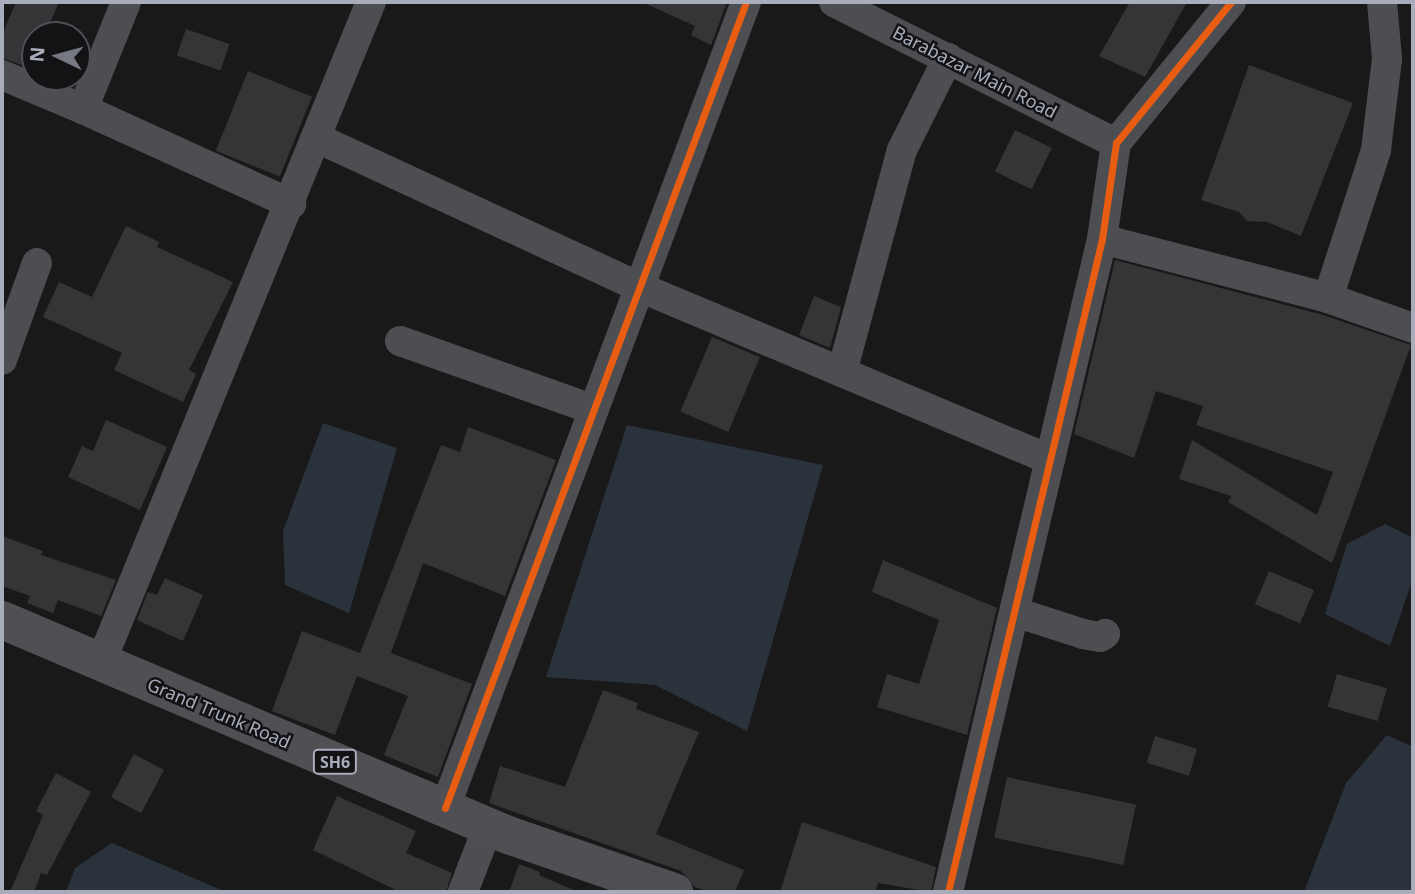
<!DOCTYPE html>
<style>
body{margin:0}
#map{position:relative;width:1415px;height:894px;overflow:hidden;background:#191919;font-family:"Noto Sans",sans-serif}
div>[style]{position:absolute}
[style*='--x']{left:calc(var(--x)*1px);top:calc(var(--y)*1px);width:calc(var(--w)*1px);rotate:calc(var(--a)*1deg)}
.water>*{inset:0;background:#2a323c}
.building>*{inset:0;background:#353537;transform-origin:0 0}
.minor>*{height:30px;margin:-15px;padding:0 15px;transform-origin:15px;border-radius:15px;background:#4d4e52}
.primary>*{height:38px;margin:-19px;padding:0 19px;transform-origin:19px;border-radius:19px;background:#4f4f54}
.cycleway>*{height:7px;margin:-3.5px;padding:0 3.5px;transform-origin:3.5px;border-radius:3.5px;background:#e95d12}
span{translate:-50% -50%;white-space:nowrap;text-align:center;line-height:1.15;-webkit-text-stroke:5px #131315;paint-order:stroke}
.shield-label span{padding:2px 5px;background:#131315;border:2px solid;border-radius:5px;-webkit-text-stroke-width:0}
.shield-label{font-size:16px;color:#a8acbb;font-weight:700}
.street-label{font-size:18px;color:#a8acbb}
.frame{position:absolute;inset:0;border:4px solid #a8acbb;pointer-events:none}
.north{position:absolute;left:21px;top:21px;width:70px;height:70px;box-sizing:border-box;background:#131315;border:2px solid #4f5057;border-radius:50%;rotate:275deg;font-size:19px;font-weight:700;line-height:28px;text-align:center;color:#a8acbb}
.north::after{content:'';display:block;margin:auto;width:24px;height:32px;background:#767982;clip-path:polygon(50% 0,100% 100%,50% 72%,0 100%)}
</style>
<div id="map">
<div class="water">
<i style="clip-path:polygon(323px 423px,397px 448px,349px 613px,285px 585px,283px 531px)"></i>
<i style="clip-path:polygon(627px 425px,823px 465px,747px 731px,655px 685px,546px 677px)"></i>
<i style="clip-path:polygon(1385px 524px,1413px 538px,1413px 578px,1390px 646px,1325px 614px,1347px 544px)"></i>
<i style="clip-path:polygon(1387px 735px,1413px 747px,1413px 892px,1304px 892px,1346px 783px)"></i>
<i style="clip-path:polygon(112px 843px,226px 892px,66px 892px,75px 868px)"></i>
</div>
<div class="building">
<i style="clip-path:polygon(16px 2px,59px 2px,45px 35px,35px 35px,30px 68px,2px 58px,2px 35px)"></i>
<i style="clip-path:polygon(642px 2px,727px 2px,711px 45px,691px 35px,695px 26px)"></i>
<i style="clip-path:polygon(1130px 2px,1187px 2px,1145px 77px,1099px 56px)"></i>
<i style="left:186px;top:29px;width:46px;height:28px;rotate:19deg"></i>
<i style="clip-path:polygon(1249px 65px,1353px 103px,1301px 236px,1267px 222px,1247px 221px,1239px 212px,1201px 200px)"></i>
<i style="left:248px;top:71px;width:69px;height:86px;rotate:22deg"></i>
<i style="left:1015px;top:130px;width:41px;height:46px;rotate:26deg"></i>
<i style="clip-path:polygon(126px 226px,159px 242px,157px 247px,233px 282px,189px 370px,196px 374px,183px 402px,114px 370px,122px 353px,43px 317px,59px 282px,92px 297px)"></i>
<i style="clip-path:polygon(1115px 260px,1323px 315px,1411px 345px,1332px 563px,1228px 502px,1231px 496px,1179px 479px,1192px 440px,1317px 515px,1333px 472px,1196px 425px,1203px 406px,1156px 391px,1134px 458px,1074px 434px)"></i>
<i style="clip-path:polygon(814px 296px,841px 307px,830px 348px,799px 335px)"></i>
<i style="left:712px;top:337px;width:52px;height:81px;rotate:23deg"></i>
<i style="clip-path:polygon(106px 420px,167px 447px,140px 510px,68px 477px,82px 446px,93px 451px)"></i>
<i style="clip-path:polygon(468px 427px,556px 460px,505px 596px,423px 563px,391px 653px,472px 684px,438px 777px,384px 755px,408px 696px,357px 676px,335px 735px,272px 711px,302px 631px,360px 653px,441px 445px,460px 452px)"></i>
<i style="clip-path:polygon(2px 536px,43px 551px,41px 555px,116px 580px,101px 616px,58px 600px,53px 613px,27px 603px,30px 596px,2px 586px)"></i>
<i style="clip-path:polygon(883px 560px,997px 608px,967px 735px,877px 707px,887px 674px,919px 684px,939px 620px,872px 592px)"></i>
<i style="left:1269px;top:571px;width:49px;height:36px;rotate:23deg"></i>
<i style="clip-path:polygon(165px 578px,203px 595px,183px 641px,137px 620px,148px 592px,157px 595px)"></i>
<i style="left:1337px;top:674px;width:52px;height:34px;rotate:16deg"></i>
<i style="clip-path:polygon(603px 690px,638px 703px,636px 709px,699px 732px,656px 834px,744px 870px,735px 892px,709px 892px,695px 887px,681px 871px,489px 803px,500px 766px,565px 787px)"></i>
<i style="left:1155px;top:736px;width:44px;height:28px;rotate:17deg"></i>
<i style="left:134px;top:754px;width:34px;height:49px;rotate:28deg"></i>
<i style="clip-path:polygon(56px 773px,91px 792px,47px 875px,41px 873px,34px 892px,10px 892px,43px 815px,36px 811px)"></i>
<i style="left:1007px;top:777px;width:132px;height:62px;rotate:12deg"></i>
<i style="clip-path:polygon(337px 796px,416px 831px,406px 853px,452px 873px,446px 892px,400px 892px,313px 850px)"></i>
<i style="clip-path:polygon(802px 822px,936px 867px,931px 892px,878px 883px,875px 892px,780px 892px)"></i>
<i style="clip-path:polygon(519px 864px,540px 872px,539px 875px,578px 892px,509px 892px)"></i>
</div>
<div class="minor">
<i style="--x:834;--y:2;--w:315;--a:26.6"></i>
<i style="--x:2;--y:75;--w:88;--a:22.8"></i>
<i style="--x:83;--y:109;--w:115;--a:-68.1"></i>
<i style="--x:83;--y:109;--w:229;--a:24.5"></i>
<i style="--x:317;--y:138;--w:353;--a:24.8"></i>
<i style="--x:637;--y:286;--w:448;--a:22.8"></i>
<i style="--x:1102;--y:239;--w:234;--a:14.6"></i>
<i style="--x:1328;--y:298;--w:90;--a:19.4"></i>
<i style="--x:1328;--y:298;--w:156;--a:-72"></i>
<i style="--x:1376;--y:150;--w:92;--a:-83.1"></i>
<i style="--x:1387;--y:59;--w:57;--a:-95"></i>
<i style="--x:400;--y:341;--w:204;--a:19.5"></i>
<i style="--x:2;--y:360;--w:103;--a:-70.2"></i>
<i style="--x:842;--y:372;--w:230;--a:-74.9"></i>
<i style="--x:902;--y:150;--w:103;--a:-63.4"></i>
<i style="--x:1015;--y:612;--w:71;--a:17.9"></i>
<i style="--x:1083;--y:634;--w:17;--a:10"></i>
<i style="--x:1100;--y:637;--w:6;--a:-31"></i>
<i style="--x:101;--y:662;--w:713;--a:-67.75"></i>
<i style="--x:445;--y:808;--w:860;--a:-69.52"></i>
<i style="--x:463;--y:892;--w:70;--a:-69"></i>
<i style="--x:948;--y:892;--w:671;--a:-76.73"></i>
<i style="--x:1102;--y:239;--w:97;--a:-81.7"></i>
<i style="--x:1116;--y:143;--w:182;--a:-50.8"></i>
</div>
<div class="primary">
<i style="--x:2;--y:620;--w:550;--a:23.02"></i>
<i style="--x:508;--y:835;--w:176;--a:19"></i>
</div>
<div class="cycleway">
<i style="--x:445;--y:808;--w:860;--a:-69.52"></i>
<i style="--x:948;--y:892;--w:671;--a:-76.73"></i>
<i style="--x:1102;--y:239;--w:97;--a:-81.7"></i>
<i style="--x:1116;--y:143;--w:182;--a:-50.8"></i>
</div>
<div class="shield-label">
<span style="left:335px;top:762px">SH6</span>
</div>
<div class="street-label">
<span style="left:975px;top:72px;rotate:27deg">Barabazar Main Road</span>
<span style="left:219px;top:713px;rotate:23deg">Grand Trunk Road</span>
</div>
<div class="frame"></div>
<div class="north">N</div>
</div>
